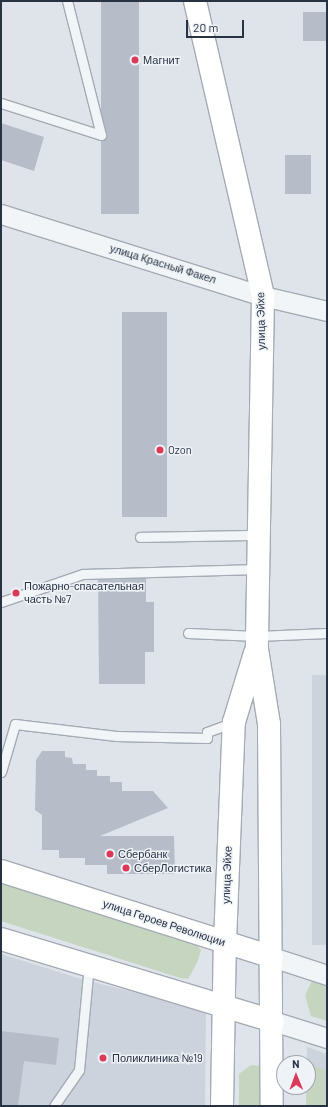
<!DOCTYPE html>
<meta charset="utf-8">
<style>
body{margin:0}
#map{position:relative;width:328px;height:1107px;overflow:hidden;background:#dfe4ea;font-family:Barlow,sans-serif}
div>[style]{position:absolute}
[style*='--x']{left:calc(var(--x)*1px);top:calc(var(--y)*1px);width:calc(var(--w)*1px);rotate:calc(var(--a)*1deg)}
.built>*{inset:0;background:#cdd3dc;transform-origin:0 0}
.green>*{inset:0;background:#c6d5c0}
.building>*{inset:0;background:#b6bdc8;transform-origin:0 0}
.roads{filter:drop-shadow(1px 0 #a4abb5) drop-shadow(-1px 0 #a4abb5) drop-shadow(0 1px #a4abb5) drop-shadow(0 -1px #a4abb5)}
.lane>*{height:9px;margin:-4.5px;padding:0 4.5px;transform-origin:4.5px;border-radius:4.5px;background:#f2f5f8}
.street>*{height:19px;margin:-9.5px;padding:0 9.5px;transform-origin:9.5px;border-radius:9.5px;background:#f2f5f8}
.secondary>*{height:22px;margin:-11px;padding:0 11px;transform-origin:11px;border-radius:11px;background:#fff}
.dots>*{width:11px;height:11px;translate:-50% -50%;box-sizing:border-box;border:2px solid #eff3f7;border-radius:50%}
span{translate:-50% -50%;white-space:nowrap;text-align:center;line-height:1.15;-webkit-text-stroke:3px #eff3f7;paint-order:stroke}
.poi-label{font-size:11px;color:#273243}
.left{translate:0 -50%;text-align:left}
.street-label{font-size:11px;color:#273243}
.frame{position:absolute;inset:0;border:2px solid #273243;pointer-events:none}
.north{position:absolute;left:276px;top:1055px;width:40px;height:40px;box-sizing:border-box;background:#eff3f7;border:1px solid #9fa6af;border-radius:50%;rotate:359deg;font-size:11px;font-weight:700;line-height:16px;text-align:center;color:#273243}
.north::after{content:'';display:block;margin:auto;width:14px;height:18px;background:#da3958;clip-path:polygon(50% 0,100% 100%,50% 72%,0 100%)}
.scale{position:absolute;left:186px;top:20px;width:58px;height:18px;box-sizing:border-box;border:2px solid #273243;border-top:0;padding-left:5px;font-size:12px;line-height:14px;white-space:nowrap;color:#273243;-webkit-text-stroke:3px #eff3f7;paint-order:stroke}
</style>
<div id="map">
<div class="built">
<i style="left:327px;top:675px;width:270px;height:15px;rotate:90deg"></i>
<i style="clip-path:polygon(1px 954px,88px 981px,206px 1009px,205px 1106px,1px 1106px)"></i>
<i style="clip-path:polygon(307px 1047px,327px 1054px,327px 1106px,306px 1106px)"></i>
</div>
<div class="green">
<i style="clip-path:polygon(1px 882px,193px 941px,201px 950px,197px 963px,188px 979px,180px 978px,1px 921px)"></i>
<i style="clip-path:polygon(313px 979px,327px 983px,327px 1021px,311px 1016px,305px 995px)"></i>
<i style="clip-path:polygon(308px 1064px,327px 1070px,327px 1106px,306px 1106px)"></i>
<i style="clip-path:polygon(251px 1065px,262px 1066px,266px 1106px,239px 1106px,239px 1074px)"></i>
</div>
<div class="building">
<i style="left:101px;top:1px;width:38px;height:213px"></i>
<i style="left:327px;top:12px;width:29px;height:24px;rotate:90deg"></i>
<i style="clip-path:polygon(1px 123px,44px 137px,34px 171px,1px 160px)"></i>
<i style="left:285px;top:155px;width:26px;height:39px"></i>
<i style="left:122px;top:312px;width:45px;height:205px"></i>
<i style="clip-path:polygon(146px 578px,146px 602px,154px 602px,154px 652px,145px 652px,145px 684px,99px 684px,98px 580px)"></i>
<i style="clip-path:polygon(42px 751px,65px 751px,65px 757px,72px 758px,73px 764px,86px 764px,86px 770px,97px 770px,97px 776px,110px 776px,110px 782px,122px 782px,122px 791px,153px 791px,168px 808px,100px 836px,174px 836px,175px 874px,107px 874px,107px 865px,85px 865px,85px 858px,59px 858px,59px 850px,42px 850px,42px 815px,35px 810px,36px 760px)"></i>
<i style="clip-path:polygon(1px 1031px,59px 1038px,56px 1065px,24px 1061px,18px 1106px,1px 1106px)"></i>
</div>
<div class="roads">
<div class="lane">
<i style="--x:1;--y:103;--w:105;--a:17.7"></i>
<i style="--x:101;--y:135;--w:138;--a:-104.2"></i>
<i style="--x:140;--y:537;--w:119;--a:-1"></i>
<i style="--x:1;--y:602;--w:87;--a:-18.9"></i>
<i style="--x:83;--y:574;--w:175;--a:-1.6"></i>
<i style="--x:188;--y:633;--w:69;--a:2.5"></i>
<i style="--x:257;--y:636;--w:70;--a:-2.5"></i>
<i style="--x:1;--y:772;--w:50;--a:-73.7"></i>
<i style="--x:15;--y:724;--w:102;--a:6.8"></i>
<i style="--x:116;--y:736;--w:91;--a:1.3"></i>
<i style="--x:207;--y:738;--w:6;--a:-90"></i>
<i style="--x:207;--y:732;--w:29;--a:-20"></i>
<i style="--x:54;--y:1106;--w:44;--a:-55.2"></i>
<i style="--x:79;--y:1070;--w:105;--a:-84.6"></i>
</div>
<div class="street">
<i style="--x:1;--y:214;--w:275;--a:17.4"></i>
<i style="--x:263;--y:296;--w:66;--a:13.2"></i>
<i style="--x:272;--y:957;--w:58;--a:18.1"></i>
<i style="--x:273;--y:1021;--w:57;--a:17.5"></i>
</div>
<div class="secondary">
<i style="--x:195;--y:1;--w:303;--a:77"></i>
<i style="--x:263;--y:296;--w:353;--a:91"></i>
<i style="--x:257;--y:649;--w:76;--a:80.9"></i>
<i style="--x:269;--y:724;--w:382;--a:89.6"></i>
<i style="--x:1;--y:871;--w:284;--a:17.6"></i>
<i style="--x:1;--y:939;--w:284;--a:16.8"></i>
<i style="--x:222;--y:1106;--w:164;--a:-89"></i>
<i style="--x:225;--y:942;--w:220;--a:-87.7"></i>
<i style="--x:234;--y:722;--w:72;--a:-73.1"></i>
</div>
</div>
<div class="dots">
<i style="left:135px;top:60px;background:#da3958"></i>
<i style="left:160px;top:450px;background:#da3958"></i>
<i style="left:16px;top:593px;background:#da3958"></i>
<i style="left:110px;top:854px;background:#da3958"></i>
<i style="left:126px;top:868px;background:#da3958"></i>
<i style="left:103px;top:1058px;background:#da3958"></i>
</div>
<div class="poi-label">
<span class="left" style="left:143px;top:60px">Магнит</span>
<span class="left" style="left:168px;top:450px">Ozon</span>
<span class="left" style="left:24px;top:593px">Пожарно-спасательная<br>часть №7</span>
<span class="left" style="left:118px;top:854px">Сбербанк</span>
<span class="left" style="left:134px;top:868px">СберЛогистика</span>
<span class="left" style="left:112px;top:1058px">Поликлиника №19</span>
</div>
<div class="street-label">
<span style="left:163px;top:264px;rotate:17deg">улица Красный Факел</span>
<span style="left:261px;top:321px;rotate:-91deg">улица Эйхе</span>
<span style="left:227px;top:875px;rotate:-88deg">улица Эйхе</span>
<span style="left:164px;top:923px;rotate:18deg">улица Героев Революции</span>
</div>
<div class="frame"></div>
<div class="north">N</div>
<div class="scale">20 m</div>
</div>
